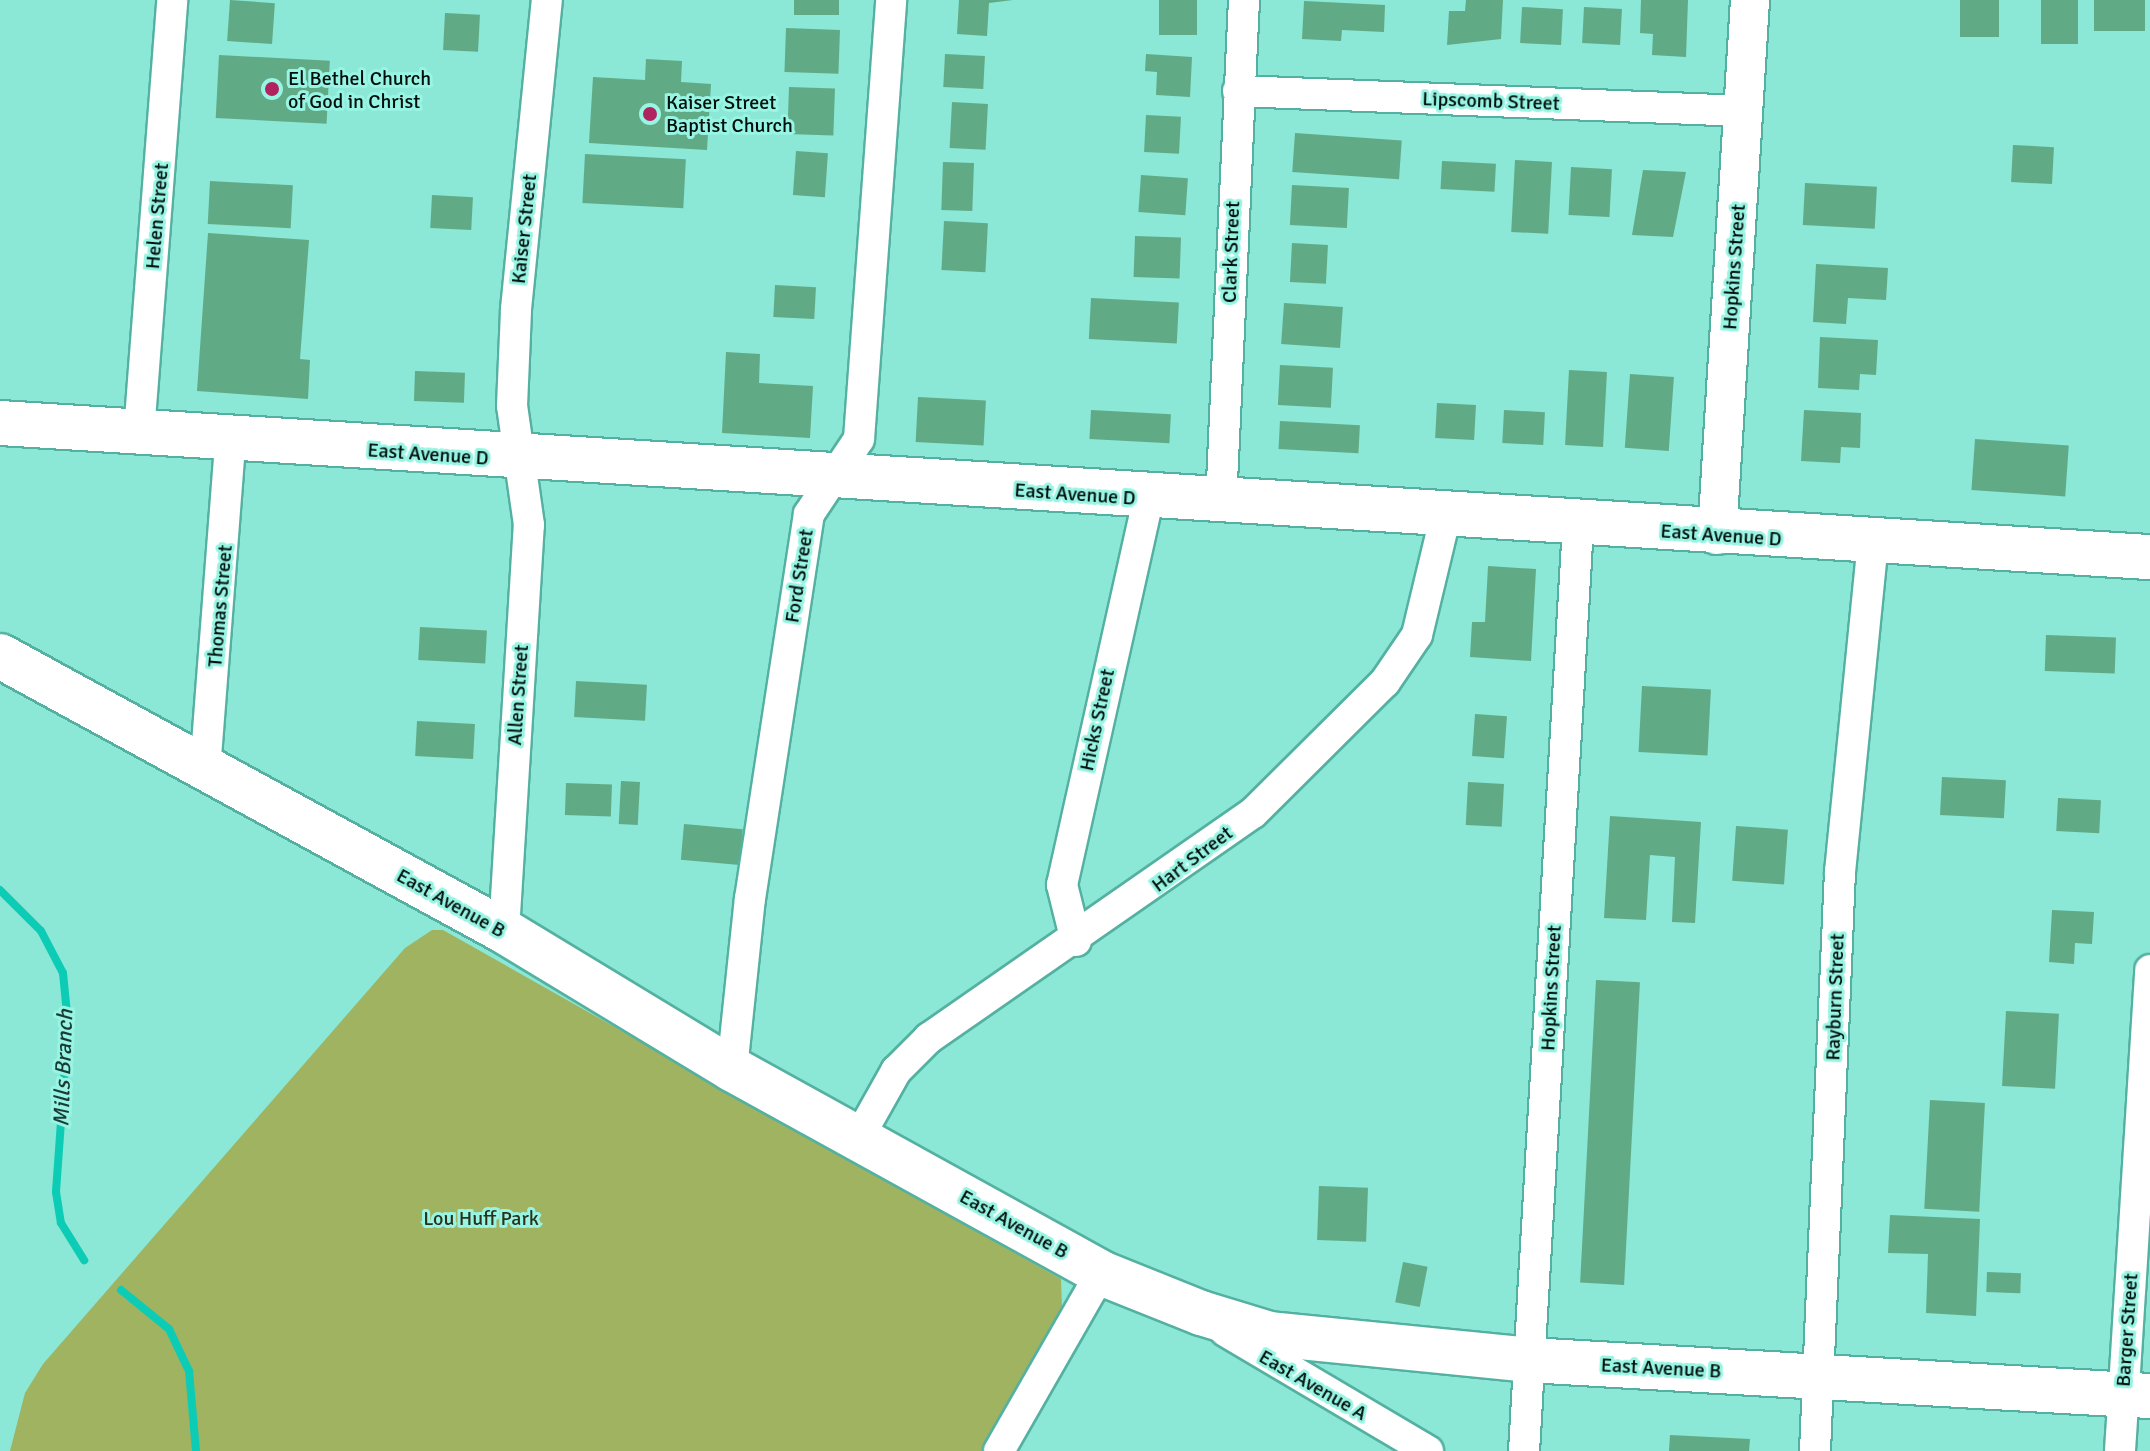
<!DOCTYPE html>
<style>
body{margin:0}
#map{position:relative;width:2150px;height:1451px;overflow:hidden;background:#8be7d6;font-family:Signika,sans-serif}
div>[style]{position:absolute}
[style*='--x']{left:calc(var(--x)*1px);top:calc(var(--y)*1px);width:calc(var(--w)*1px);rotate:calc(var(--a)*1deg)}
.green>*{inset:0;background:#9fb361}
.stream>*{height:8px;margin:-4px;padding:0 4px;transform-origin:4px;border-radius:4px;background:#0dccb5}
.building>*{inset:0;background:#61aa86;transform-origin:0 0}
.roads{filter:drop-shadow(2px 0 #54b1a1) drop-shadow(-2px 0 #54b1a1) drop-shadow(0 2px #54b1a1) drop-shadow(0 -2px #54b1a1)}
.minor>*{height:30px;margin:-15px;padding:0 15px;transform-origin:15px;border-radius:15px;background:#fff}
.tertiary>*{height:38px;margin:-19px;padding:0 19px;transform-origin:19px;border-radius:19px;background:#fff}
.primary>*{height:44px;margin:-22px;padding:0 22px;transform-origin:22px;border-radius:22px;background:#fff}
.dots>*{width:22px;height:22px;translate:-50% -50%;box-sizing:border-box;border:4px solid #98f4e3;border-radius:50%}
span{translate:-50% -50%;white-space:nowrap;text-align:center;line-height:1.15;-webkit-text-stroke:6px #98f4e3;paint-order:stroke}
.poi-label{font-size:20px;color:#000f0c}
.left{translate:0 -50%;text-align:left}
.street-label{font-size:20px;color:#000f0c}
.park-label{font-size:20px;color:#2a3019}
.water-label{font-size:22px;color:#1a3b35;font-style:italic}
</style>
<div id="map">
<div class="green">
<i style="clip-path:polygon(432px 930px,443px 930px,1061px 1279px,1062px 1310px,984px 1451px,10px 1451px,25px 1393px,43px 1364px,405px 948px)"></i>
</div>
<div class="stream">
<i style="--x:0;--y:890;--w:58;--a:45"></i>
<i style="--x:41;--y:931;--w:47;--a:62.4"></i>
<i style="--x:63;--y:973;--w:51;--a:84.4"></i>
<i style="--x:68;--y:1024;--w:168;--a:94.1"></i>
<i style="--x:56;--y:1192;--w:31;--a:81"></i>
<i style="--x:61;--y:1223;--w:44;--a:58.1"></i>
<i style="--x:121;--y:1290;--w:62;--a:39.1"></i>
<i style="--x:169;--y:1329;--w:47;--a:64.5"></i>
<i style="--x:189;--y:1371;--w:80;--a:85"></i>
</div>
<div class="building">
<i style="left:230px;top:0;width:45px;height:41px;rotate:4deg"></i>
<i style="left:794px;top:0;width:45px;height:15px"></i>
<i style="clip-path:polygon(959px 0,1013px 0,989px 3px,987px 36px,957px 34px)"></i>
<i style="left:1159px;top:0;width:38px;height:35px"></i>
<i style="clip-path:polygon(1466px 0,1503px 0,1501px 39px,1447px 45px,1449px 11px,1465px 11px)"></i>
<i style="clip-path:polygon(1641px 0,1688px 0,1686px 57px,1652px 55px,1653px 34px,1640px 33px)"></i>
<i style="left:1960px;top:0;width:39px;height:37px"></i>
<i style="left:2041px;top:0;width:37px;height:44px"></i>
<i style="left:2094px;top:0;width:51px;height:31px"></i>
<i style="clip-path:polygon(1304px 1px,1385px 5px,1384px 32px,1342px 30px,1341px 41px,1302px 39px)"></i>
<i style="left:1522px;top:7px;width:41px;height:36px;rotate:3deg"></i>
<i style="left:1584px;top:7px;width:38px;height:36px;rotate:3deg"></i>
<i style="left:445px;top:13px;width:35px;height:37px;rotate:3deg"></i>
<i style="left:786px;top:28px;width:54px;height:44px;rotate:2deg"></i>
<i style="left:945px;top:54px;width:40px;height:33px;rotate:3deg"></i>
<i style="clip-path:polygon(1146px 54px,1192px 57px,1190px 97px,1156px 95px,1157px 72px,1145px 71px)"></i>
<i style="left:219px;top:55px;width:111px;height:63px;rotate:3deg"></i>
<i style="clip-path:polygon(646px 59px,682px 61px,681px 82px,711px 84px,707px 150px,589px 143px,593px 77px,645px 80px)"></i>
<i style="left:789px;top:87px;width:46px;height:47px;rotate:2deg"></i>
<i style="left:952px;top:102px;width:36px;height:46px;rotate:3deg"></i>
<i style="left:1146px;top:115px;width:35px;height:37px;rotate:3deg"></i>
<i style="left:1295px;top:133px;width:107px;height:39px;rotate:4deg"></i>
<i style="left:2013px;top:145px;width:41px;height:37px;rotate:3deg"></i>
<i style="left:796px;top:151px;width:32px;height:44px;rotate:4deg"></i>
<i style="left:585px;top:154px;width:101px;height:49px;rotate:3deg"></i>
<i style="left:1515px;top:160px;width:37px;height:72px;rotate:3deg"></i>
<i style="left:1442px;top:161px;width:54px;height:28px;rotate:3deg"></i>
<i style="left:943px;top:162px;width:31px;height:48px;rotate:2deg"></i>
<i style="left:1571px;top:167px;width:41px;height:48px;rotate:3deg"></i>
<i style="clip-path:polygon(1643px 170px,1686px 172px,1673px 237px,1632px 235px)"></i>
<i style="left:1141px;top:175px;width:47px;height:37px;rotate:4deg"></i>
<i style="left:210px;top:181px;width:83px;height:43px;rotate:3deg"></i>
<i style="left:1805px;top:183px;width:72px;height:42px;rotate:3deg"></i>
<i style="left:1292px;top:185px;width:57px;height:40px;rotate:3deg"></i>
<i style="left:432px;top:195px;width:41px;height:33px;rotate:3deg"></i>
<i style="left:944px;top:221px;width:44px;height:49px;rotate:3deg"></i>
<i style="clip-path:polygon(208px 233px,309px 240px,300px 359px,310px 360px,308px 399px,197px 391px)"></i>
<i style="left:1135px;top:236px;width:46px;height:41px;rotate:2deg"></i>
<i style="left:1292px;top:243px;width:36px;height:39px;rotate:3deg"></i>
<i style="clip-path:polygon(1816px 264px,1888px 268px,1886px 300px,1848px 298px,1846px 324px,1813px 322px)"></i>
<i style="left:775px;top:285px;width:41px;height:32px;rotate:3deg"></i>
<i style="left:1091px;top:298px;width:88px;height:41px;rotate:3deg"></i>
<i style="left:1284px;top:303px;width:59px;height:41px;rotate:4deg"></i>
<i style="clip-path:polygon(1820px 337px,1878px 340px,1876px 375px,1860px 374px,1859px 390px,1818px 388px)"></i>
<i style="clip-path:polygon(726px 352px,760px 354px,759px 383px,813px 386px,810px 438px,722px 433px)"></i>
<i style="left:1280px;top:365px;width:53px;height:40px;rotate:3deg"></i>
<i style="left:1569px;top:370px;width:38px;height:75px;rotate:3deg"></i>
<i style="left:415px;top:371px;width:50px;height:30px;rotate:2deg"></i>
<i style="left:1630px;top:374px;width:44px;height:74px;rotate:4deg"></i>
<i style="left:918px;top:397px;width:68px;height:45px;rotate:3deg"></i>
<i style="left:1437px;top:403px;width:39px;height:35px;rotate:3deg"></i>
<i style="left:1091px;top:410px;width:80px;height:29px;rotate:3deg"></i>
<i style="left:1504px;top:410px;width:41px;height:33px;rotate:3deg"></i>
<i style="clip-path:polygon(1804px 410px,1861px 413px,1860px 448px,1841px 447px,1840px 463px,1801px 461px)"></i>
<i style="left:1280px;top:421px;width:80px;height:28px;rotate:3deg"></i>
<i style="left:1975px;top:439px;width:94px;height:51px;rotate:4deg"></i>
<i style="clip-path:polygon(1488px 566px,1536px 569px,1531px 661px,1470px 657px,1472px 622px,1485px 622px)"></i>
<i style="left:420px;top:627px;width:67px;height:33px;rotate:3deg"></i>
<i style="left:2046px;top:635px;width:70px;height:36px;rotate:2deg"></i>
<i style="left:576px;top:681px;width:71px;height:36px;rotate:3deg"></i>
<i style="left:1642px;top:686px;width:69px;height:66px;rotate:3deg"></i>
<i style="left:1475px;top:714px;width:32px;height:42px;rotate:4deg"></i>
<i style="left:417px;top:721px;width:58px;height:35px;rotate:3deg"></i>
<i style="left:1942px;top:777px;width:64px;height:38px;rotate:3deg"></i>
<i style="left:621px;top:781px;width:19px;height:43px;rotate:3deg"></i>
<i style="left:1468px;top:782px;width:36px;height:43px;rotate:3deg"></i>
<i style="left:566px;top:783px;width:46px;height:32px;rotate:2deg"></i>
<i style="left:2058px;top:798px;width:43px;height:33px;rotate:3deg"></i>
<i style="clip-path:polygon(1610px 816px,1701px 822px,1695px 923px,1672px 922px,1675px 857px,1650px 855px,1646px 920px,1604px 918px)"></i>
<i style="left:684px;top:824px;width:59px;height:36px;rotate:5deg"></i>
<i style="left:1736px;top:826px;width:52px;height:55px;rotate:4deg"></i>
<i style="clip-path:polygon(2052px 910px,2094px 912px,2092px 944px,2075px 943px,2074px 964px,2049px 962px)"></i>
<i style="left:1596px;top:980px;width:44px;height:303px;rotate:3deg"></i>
<i style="left:2006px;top:1011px;width:53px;height:75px;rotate:3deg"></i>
<i style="left:1930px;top:1100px;width:55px;height:109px;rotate:3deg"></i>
<i style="left:1319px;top:1186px;width:49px;height:54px;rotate:2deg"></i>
<i style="clip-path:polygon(1890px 1215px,1980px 1219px,1976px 1316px,1926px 1313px,1928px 1254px,1888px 1253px)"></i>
<i style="left:1403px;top:1262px;width:25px;height:41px;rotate:11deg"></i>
<i style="left:1987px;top:1272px;width:34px;height:20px;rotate:2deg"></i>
<i style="clip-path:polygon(1670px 1435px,1750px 1439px,1749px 1451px,1669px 1451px)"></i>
</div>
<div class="roads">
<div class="minor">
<i style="--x:1238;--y:91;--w:506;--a:2.26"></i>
<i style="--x:139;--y:433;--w:434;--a:-85.6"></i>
<i style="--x:1221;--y:504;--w:505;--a:-87.39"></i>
<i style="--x:205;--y:770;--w:329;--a:-85.6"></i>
<i style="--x:504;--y:931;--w:407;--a:-86.5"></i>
<i style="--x:529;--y:525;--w:120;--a:-98.1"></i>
<i style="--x:512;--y:406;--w:97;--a:-87.6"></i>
<i style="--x:516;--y:309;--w:311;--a:-84.3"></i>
<i style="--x:1076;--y:941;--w:58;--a:-104"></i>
<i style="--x:1062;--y:885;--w:395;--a:-77.4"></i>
<i style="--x:732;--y:1069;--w:171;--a:-84"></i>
<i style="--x:750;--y:899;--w:389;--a:-81.3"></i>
<i style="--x:809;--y:514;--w:90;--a:-56.3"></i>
<i style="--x:859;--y:439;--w:440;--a:-85.8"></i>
<i style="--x:859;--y:1137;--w:76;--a:-60.7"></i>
<i style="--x:896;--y:1071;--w:47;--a:-45"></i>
<i style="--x:929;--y:1038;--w:394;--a:-34.8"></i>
<i style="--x:1253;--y:813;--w:186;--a:-44.8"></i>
<i style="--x:1385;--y:682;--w:57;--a:-55.8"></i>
<i style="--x:1417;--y:635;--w:120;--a:-76.5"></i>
<i style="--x:1225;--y:1331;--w:236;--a:30.6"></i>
<i style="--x:999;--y:1451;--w:205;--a:-60.2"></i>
<i style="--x:1524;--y:1451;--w:927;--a:-86.66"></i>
<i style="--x:1815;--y:1451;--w:580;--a:-87.53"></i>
<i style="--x:1840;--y:872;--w:330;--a:-84.3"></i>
<i style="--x:2120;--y:1451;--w:482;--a:-86.4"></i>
</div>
<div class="tertiary">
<i style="--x:1717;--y:535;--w:536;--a:-86.47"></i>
</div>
<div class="primary">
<i style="--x:0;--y:423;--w:2154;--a:3.57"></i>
<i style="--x:0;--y:656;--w:574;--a:28.62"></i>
<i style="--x:504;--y:931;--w:267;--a:31.2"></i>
<i style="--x:732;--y:1069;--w:422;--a:28.9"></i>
<i style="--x:1101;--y:1273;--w:108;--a:21.8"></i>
<i style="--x:1201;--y:1313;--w:72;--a:16.9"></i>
<i style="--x:1270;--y:1334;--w:260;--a:5.7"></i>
<i style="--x:1529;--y:1360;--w:622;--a:3.32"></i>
</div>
</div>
<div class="dots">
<i style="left:272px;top:89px;background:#b0235f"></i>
<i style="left:650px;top:114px;background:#b0235f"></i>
</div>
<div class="poi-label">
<span class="left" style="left:288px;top:90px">El Bethel Church<br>of God in Christ</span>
<span class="left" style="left:666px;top:114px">Kaiser Street<br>Baptist Church</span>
</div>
<div class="street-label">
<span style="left:1491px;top:101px;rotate:2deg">Lipscomb Street</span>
<span style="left:157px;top:216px;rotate:-85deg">Helen Street</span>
<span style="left:524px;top:229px;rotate:-84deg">Kaiser Street</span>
<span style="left:1231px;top:252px;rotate:-88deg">Clark Street</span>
<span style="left:1734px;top:267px;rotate:-86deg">Hopkins Street</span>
<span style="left:428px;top:454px;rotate:4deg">East Avenue D</span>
<span style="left:1075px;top:494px;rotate:4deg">East Avenue D</span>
<span style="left:1721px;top:535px;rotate:4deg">East Avenue D</span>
<span style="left:799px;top:576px;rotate:-81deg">Ford Street</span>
<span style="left:220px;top:606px;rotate:-85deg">Thomas Street</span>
<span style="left:518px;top:695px;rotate:-86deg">Allen Street</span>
<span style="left:1097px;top:720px;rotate:-78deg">Hicks Street</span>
<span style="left:1192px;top:859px;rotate:-37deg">Hart Street</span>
<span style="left:451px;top:903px;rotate:29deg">East Avenue B</span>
<span style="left:1551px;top:988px;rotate:-87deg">Hopkins Street</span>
<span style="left:1835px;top:997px;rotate:-88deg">Rayburn Street</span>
<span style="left:1014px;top:1224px;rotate:29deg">East Avenue B</span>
<span style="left:2127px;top:1330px;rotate:-86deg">Barger Street</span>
<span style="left:1661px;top:1368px;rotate:3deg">East Avenue B</span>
<span style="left:1313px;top:1385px;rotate:30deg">East Avenue A</span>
</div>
<div class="park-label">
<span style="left:481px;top:1218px">Lou Huff Park</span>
</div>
<div class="water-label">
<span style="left:63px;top:1068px;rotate:-88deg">Mills Branch</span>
</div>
</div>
